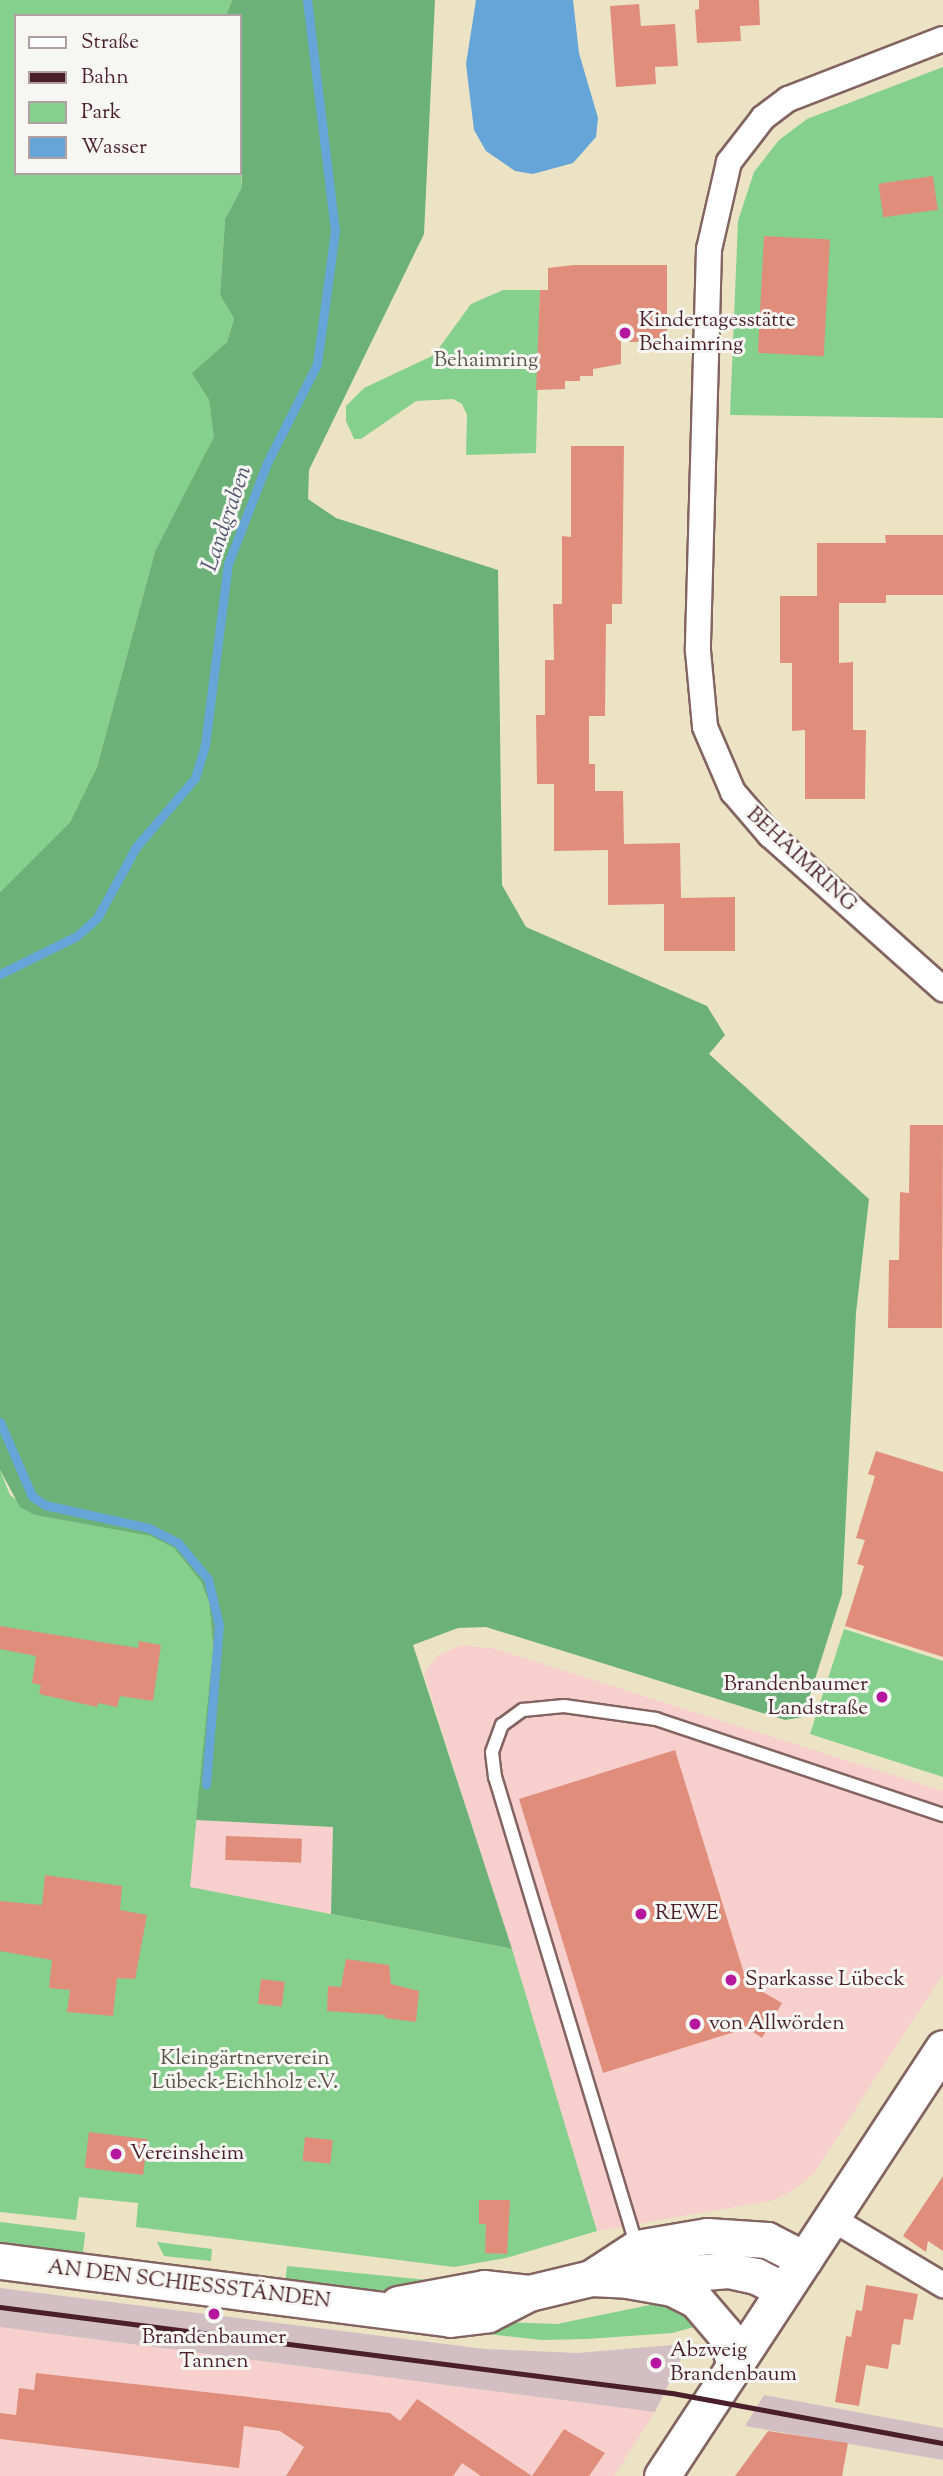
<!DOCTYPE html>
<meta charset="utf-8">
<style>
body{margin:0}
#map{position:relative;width:943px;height:2476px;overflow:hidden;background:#ece3c5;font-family:"Sorts Mill Goudy",serif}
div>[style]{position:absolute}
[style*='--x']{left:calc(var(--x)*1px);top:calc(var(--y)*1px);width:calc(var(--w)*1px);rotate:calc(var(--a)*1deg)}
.built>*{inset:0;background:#f7d0cd}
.industrial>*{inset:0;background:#d2bec3}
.green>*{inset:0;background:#86d08d;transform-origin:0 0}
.forest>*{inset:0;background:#6cb278}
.water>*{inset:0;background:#65a5d8}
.stream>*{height:9px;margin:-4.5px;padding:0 4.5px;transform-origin:4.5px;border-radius:4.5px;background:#65a5d8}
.building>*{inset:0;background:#e08e7b;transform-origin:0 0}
.roads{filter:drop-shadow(2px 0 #836461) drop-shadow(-2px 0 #836461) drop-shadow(0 2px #836461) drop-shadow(0 -2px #836461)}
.lane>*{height:12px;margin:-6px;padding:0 6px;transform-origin:6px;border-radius:6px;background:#fff}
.street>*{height:24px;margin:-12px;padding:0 12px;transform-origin:12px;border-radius:12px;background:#fff}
.secondary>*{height:35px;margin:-17.5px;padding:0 17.5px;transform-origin:17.5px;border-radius:17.5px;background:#fff}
.rail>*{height:5px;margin:-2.5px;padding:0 2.5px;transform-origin:2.5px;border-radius:2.5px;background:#4a1f2b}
.dots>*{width:19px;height:19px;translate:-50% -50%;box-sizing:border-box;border:4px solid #f6f6f2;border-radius:50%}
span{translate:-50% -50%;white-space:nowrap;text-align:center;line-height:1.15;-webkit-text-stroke:6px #f6f6f2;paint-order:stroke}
.poi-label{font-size:21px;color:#4a1f2b}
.left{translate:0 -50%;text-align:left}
.right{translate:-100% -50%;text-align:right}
.park-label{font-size:21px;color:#5c5448}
.street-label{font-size:21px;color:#4a1f2b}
.water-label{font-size:23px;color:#555570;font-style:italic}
.legend{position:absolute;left:14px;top:14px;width:228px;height:161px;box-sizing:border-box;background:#f6f6f2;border:2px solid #b1a0a2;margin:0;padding:9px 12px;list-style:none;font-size:21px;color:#4a1f2b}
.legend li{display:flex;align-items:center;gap:14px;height:35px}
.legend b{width:35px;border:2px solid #b1a0a2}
</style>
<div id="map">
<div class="built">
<i style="clip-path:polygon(462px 1645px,496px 1649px,943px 1791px,943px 1974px,813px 2175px,789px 2193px,775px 2200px,597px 2231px,424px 1673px,437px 1656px)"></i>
<i style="clip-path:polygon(196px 1820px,333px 1827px,331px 1914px,189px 1887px)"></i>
<i style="clip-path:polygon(0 2327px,655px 2412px,614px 2476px,0 2476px)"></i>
</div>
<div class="industrial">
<i style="clip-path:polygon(0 2288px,485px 2349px,577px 2353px,673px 2345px,683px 2345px,684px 2353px,655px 2412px,0 2327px)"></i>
<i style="clip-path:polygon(764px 2395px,943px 2428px,943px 2460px,745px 2426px)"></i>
</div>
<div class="green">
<i style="clip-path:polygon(0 0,232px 0,226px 16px,16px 16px,16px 173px,240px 173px,240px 155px,242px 187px,225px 219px,220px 295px,234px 319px,227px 342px,193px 373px,209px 400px,215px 437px,155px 551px,97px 767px,70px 822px,0 892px)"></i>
<i style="clip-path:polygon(943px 67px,943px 418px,730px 415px,738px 221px,754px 172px,779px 140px,807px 119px)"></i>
<i style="clip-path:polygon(503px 290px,540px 290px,536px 453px,466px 455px,467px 415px,462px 404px,453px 399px,416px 401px,361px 439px,354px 439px,346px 421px,346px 406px,364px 388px,434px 355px,471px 304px)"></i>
<i style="clip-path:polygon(0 1470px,10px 1495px,36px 1515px,150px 1536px,174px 1548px,201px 1582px,209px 1603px,213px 1646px,190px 1887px,512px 1949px,597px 2231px,506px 2258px,454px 2267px,136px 2227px,138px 2203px,79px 2197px,76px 2220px,0 2212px)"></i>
<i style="clip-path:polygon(844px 1629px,943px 1661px,943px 1777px,810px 1734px)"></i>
<i style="left:0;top:2222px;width:86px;height:24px;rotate:7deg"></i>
<i style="clip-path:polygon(157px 2242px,212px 2249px,211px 2261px,164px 2256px)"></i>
<i style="clip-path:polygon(287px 2266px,427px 2280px,412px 2290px,353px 2290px,285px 2283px)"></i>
<i style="clip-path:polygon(669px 2301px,705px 2324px,672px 2333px,587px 2339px,542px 2340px,479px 2333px,502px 2322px,557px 2324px)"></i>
</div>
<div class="forest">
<i style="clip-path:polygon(232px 0,435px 0,424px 234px,309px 470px,308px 499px,336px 518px,498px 570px,502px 885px,526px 927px,707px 1006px,725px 1035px,709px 1054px,869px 1199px,856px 1313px,842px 1594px,803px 1717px,785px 1720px,486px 1627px,458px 1628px,413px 1645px,512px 1949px,331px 1914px,333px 1827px,196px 1820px,213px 1646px,209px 1603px,201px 1582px,174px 1548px,150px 1536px,35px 1515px,20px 1507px,0 1470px,0 892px,70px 822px,97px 767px,155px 551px,214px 437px,209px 400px,192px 373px,227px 342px,234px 319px,220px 295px,225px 219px,242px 187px,240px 16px,226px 16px)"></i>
</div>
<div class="water">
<i style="clip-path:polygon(476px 0,573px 0,579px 53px,598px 118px,596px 137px,573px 163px,533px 174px,515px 171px,486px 151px,474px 130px,466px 64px)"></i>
</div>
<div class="stream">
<i style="--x:0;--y:974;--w:86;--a:-26.3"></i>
<i style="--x:77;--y:936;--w:27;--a:-42"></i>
<i style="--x:97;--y:918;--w:81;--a:-61.2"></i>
<i style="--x:136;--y:847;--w:91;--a:-49.5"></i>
<i style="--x:195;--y:778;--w:34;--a:-73"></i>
<i style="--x:205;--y:745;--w:182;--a:-82.8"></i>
<i style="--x:228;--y:564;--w:108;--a:-68.9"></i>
<i style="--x:267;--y:463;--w:111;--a:-63.2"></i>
<i style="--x:317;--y:364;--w:134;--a:-82.3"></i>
<i style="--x:335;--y:231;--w:233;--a:-96.9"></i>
<i style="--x:0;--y:1422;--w:81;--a:66.6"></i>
<i style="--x:32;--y:1496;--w:16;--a:35"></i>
<i style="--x:45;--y:1505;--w:107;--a:12.5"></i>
<i style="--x:149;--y:1528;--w:33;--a:27"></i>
<i style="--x:178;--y:1543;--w:47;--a:50.2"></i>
<i style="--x:208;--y:1579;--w:47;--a:76.6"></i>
<i style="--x:219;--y:1625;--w:160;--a:94.7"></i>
</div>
<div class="building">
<i style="clip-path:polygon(699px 0,759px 0,760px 25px,740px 26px,741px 41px,697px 43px,695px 10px,699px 9px)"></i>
<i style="clip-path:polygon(639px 4px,641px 26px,675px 24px,678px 66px,655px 67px,656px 84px,616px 87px,610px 6px)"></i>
<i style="left:933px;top:176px;width:34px;height:55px;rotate:82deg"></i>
<i style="left:764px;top:236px;width:66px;height:117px;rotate:3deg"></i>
<i style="clip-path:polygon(574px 265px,667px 265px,667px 342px,621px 342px,621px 364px,593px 369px,593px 376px,580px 376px,580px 381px,565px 381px,565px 389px,536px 390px,540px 290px,548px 290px,548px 268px)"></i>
<i style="clip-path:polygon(571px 446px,624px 446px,622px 604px,612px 604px,612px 624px,606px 624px,605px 716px,589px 716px,589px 764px,595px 764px,595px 791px,623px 791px,624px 844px,680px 843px,681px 898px,735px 897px,735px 951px,664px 951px,664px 904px,608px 905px,608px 850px,554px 851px,554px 784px,537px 784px,536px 715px,545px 715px,545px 660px,554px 660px,553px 604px,562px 604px,562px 536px,571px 537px)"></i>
<i style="clip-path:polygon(885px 535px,943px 535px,943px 595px,886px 595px,886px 603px,839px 603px,839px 663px,853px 662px,853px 730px,866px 730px,865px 799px,805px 799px,805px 730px,792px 731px,792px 663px,780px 663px,780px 596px,817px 596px,817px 543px,886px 543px)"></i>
<i style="clip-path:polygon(910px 1125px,943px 1125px,942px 1328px,888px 1328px,889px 1260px,899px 1260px,900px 1192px,909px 1193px)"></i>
<i style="clip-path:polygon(876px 1451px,943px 1472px,943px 1657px,845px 1626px,864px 1566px,857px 1564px,865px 1540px,856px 1538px,875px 1476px,868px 1474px)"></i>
<i style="clip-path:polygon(0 1626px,138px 1648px,139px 1641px,161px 1645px,153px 1701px,120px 1696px,117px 1707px,98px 1703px,97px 1707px,39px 1694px,41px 1685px,32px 1683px,36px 1656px,0 1649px)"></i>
<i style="clip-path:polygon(675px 1750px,747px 1983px,782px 2003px,762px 2038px,747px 2028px,603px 2073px,519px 1799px)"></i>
<i style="left:226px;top:1836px;width:76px;height:24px;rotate:2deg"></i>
<i style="clip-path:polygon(45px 1875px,122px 1886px,120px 1910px,147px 1915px,135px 1979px,117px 1978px,113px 2016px,67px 2012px,70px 1990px,49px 1988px,52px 1960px,0 1951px,0 1901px,42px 1905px)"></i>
<i style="clip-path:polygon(346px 1959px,389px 1965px,391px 1984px,419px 1991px,416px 2022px,385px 2018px,385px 2015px,327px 2011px,328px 1986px,341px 1987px)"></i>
<i style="left:261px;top:1979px;width:24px;height:25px;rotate:7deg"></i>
<i style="left:89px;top:2132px;width:59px;height:36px;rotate:7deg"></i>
<i style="left:305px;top:2137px;width:28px;height:24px;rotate:6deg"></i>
<i style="clip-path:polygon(943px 2176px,943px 2251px,928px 2241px,926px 2252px,903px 2236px)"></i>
<i style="clip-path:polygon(479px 2200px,510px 2200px,507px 2254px,485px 2253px,486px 2224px,479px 2224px)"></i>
<i style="clip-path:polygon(866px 2285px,918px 2294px,913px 2320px,904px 2319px,900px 2345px,892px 2344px,888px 2369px,866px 2365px,859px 2406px,835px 2402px,846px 2336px,851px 2337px,856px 2310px,862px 2311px)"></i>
<i style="clip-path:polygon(36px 2373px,390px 2413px,400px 2421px,417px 2399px,532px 2476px,564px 2429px,605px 2453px,589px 2476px,481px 2476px,462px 2463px,453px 2476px,286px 2476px,304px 2447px,280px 2431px,244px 2426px,239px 2468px,0 2439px,0 2413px,16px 2415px,19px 2388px,34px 2390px)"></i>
<i style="clip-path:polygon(768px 2431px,848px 2443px,842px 2476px,735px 2476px)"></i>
</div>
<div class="roads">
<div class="lane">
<i style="--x:637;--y:2247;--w:491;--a:-106.8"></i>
<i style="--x:495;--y:1777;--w:25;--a:-97"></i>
<i style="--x:492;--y:1752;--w:29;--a:-70"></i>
<i style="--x:502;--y:1725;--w:26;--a:-36"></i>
<i style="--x:523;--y:1710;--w:41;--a:-5.6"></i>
<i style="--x:564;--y:1706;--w:93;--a:8"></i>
<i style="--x:656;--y:1719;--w:303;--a:18.5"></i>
</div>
<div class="street">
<i style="--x:943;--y:39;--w:166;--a:158.8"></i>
<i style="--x:788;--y:99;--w:31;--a:143"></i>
<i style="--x:763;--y:118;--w:56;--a:127.7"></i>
<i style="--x:729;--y:162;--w:89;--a:102.9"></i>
<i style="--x:709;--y:249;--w:402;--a:91.6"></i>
<i style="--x:698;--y:651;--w:76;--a:84.7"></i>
<i style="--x:705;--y:727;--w:71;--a:66.7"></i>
<i style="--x:733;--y:792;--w:57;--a:49.3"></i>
<i style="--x:770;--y:835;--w:232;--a:41.7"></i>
<i style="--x:831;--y:2218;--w:131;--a:30.9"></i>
</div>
<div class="secondary">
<i style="--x:0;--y:2261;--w:454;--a:7.3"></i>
<i style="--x:450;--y:2319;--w:38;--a:-7"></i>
<i style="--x:488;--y:2314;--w:46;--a:-27.1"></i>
<i style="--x:529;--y:2293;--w:64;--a:-13.6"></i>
<i style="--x:591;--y:2278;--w:36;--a:3"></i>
<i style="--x:627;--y:2280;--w:46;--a:10.1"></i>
<i style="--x:672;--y:2288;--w:27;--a:27"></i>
<i style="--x:696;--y:2300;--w:45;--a:49.5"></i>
<i style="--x:725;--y:2334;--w:32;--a:72"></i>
<i style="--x:649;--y:2277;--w:79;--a:-5.1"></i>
<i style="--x:728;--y:2270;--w:29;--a:12"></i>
<i style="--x:756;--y:2276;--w:31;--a:27"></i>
<i style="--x:591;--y:2278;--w:55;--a:-33.1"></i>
<i style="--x:637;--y:2248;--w:71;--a:-9.7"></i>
<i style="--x:707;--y:2236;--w:60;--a:3.8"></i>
<i style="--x:767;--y:2240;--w:42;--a:27.2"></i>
<i style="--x:398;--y:2304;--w:87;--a:-10.5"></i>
<i style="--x:484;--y:2288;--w:45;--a:6.3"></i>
<i style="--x:662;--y:2476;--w:512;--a:-56.71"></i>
</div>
</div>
<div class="rail">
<i style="--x:0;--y:2307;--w:677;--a:7.29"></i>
<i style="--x:672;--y:2393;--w:276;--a:10.5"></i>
</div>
<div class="dots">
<i style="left:625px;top:333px;background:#b5179e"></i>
<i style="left:882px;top:1697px;background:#b5179e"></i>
<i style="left:641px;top:1914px;background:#b5179e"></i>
<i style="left:731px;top:1980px;background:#b5179e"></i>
<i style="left:695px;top:2024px;background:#b5179e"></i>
<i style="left:116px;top:2154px;background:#b5179e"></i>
<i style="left:214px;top:2314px;background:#b5179e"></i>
<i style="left:656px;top:2363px;background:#b5179e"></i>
</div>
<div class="poi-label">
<span class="left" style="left:639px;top:333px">Kindertagesstätte<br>Behaimring</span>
<span class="right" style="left:868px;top:1697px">Brandenbaumer<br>Landstraße</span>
<span class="left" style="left:655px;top:1914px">REWE</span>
<span class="left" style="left:745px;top:1980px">Sparkasse Lübeck</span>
<span class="left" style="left:709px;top:2024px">von Allwörden</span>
<span class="left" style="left:130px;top:2154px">Vereinsheim</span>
<span style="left:214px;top:2350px">Brandenbaumer<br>Tannen</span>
<span class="left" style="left:670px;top:2363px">Abzweig<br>Brandenbaum</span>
</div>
<div class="park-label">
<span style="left:486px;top:361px">Behaimring</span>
<span style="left:245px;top:2071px">Kleingärtnerverein<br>Lübeck-Eichholz e.V.</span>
</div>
<div class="street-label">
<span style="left:801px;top:860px;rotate:43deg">BEHAIMRING</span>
<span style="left:189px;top:2285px;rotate:7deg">AN DEN SCHIESSSTÄNDEN</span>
</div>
<div class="water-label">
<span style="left:228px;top:519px;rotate:-71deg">Landgraben</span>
</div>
<ul class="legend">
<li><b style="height:9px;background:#fff"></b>Straße</li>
<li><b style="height:9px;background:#4a1f2b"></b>Bahn</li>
<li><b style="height:19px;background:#86d08d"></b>Park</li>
<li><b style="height:19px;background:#65a5d8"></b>Wasser</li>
</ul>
</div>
